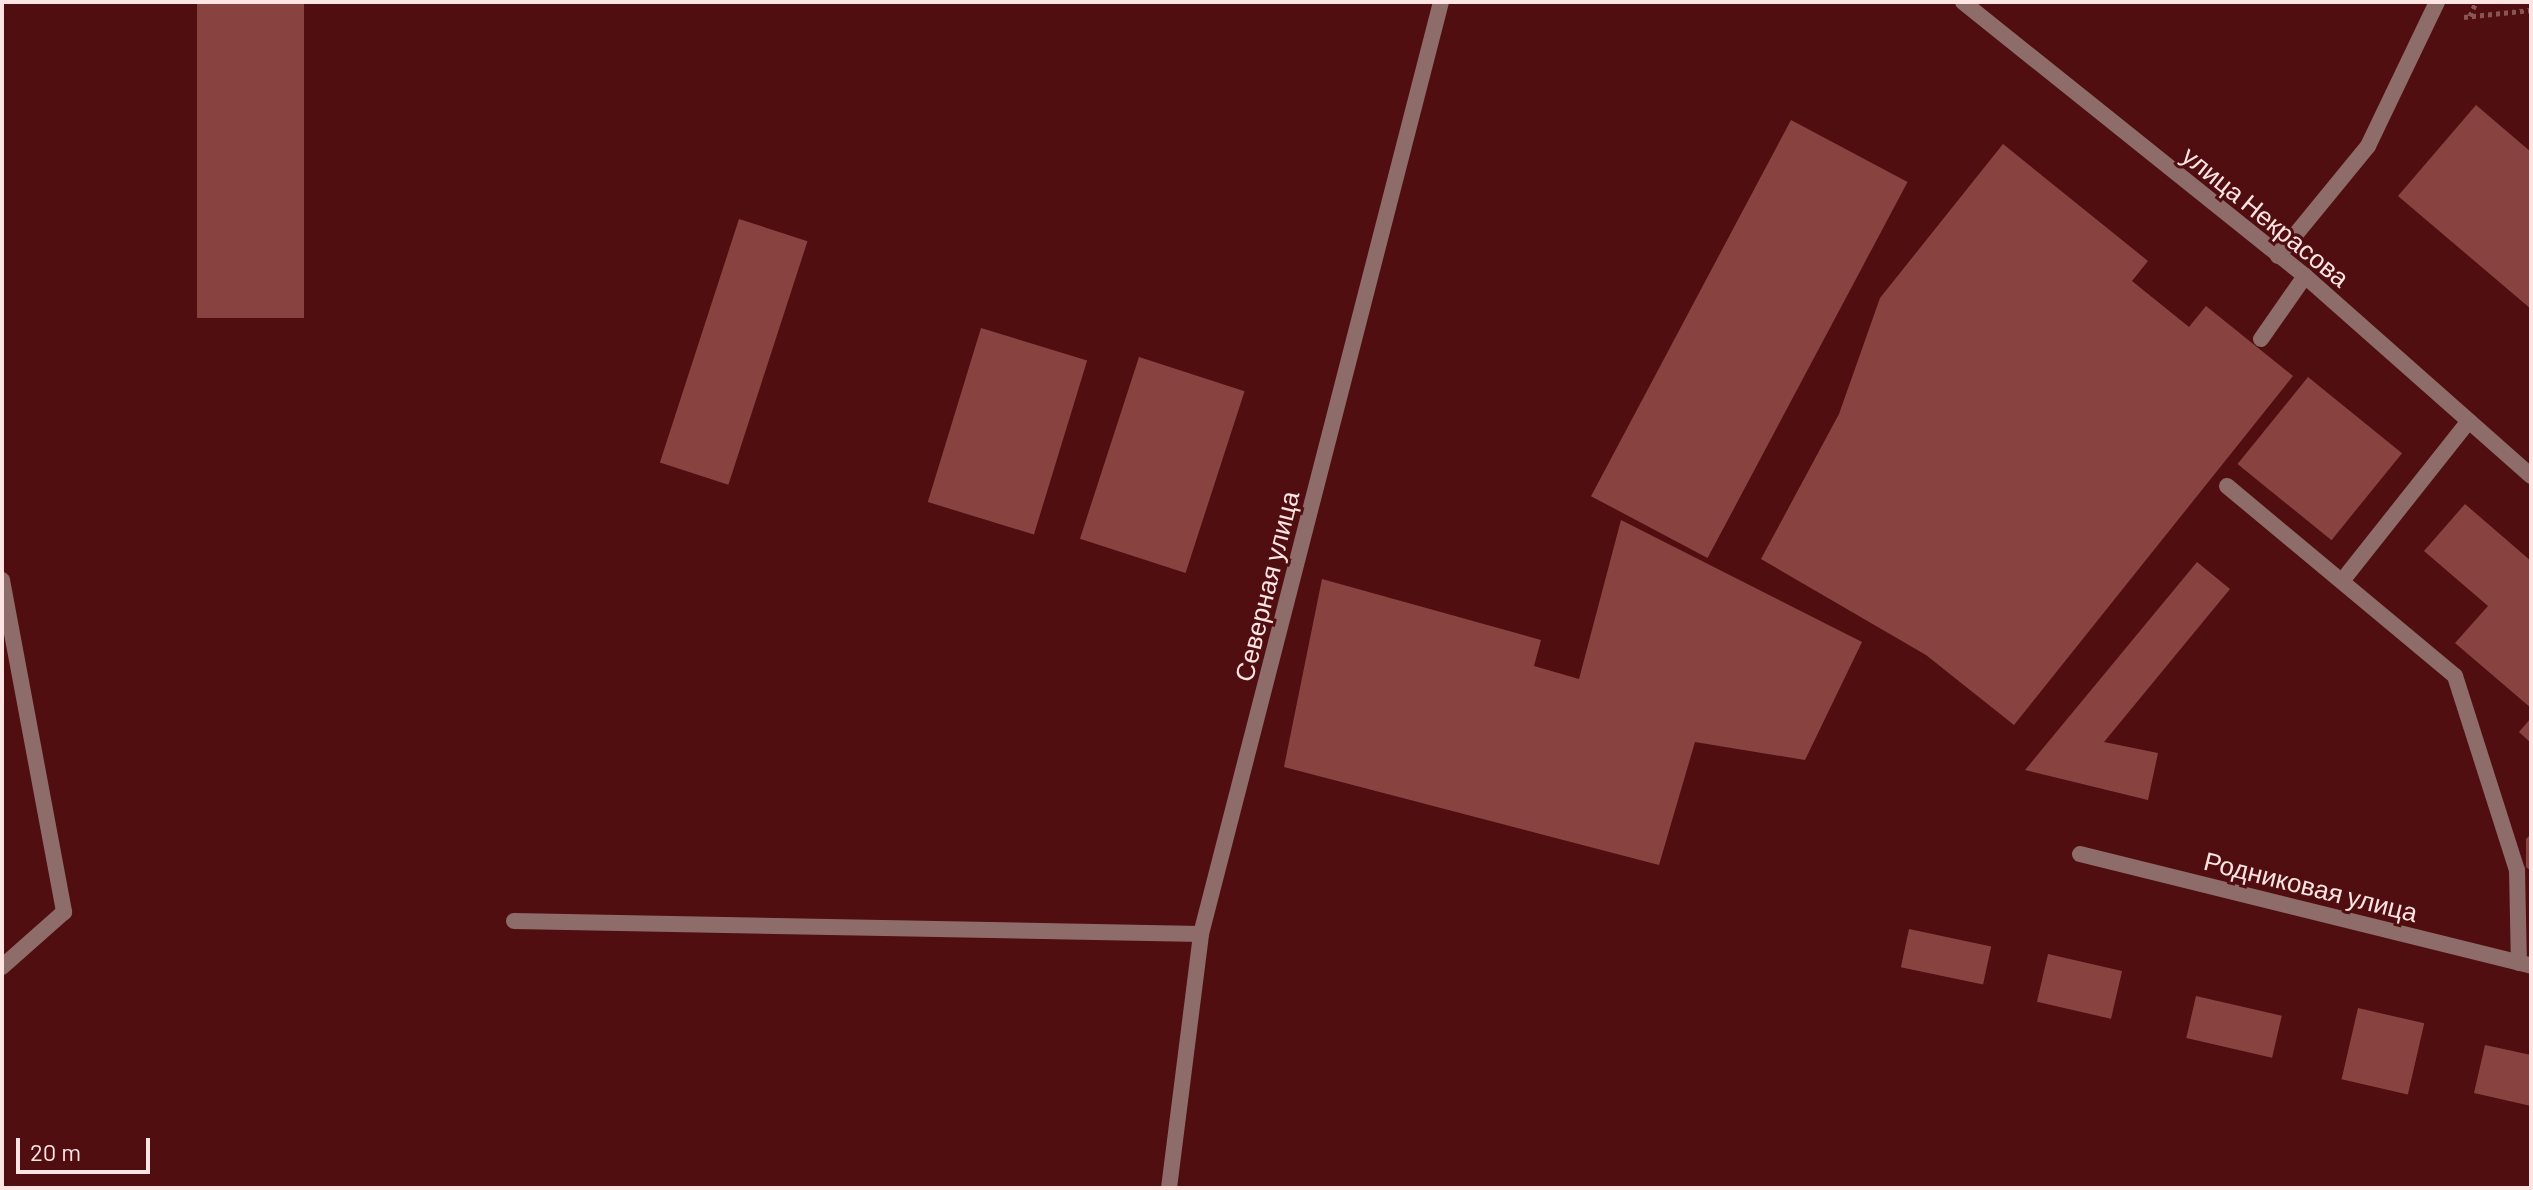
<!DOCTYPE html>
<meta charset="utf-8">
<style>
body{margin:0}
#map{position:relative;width:2533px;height:1190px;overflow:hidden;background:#500e11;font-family:Barlow,sans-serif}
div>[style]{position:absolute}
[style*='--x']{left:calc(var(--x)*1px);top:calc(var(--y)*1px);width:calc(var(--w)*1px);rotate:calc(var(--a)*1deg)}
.building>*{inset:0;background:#884340;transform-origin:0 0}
.path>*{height:5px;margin-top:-2.5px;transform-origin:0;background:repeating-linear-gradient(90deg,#895455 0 4px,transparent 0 8px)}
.service>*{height:16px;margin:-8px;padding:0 8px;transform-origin:8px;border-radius:8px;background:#8e6c6a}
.minor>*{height:16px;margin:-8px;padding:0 8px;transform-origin:8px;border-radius:8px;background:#8e6c6a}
.tertiary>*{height:16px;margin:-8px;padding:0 8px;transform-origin:8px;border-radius:8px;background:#8e6c6a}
span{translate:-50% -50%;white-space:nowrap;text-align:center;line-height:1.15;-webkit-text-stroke:6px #500e11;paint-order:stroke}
.street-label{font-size:26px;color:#fee4e2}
.frame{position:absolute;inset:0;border:4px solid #fee4e2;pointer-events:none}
.scale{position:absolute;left:16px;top:1138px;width:134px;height:36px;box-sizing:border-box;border:4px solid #fee4e2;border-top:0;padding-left:10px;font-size:24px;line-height:28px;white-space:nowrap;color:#fee4e2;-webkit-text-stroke:6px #500e11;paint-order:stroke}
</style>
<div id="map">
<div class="building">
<i style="left:197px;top:2px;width:107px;height:316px"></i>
<i style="clip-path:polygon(2476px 105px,2531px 152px,2531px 309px,2398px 196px)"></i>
<i style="left:1791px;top:120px;width:132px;height:426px;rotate:28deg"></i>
<i style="clip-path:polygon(2003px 144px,2148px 261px,2132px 281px,2189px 327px,2206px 306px,2293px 376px,2014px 725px,1926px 655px,1761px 559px,1839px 414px,1880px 298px)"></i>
<i style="left:739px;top:219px;width:72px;height:256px;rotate:18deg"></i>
<i style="left:981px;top:328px;width:111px;height:182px;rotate:17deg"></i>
<i style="left:1139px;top:357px;width:111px;height:191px;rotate:18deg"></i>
<i style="left:2308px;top:377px;width:121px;height:112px;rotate:39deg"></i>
<i style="clip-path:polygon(2465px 504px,2531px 561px,2531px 708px,2455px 643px,2488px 606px,2424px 551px)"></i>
<i style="clip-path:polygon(1621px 520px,1862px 642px,1805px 760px,1695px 742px,1659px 865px,1284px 767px,1322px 579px,1541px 640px,1534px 666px,1579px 679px)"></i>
<i style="clip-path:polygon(2197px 562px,2230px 589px,2104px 742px,2158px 753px,2148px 800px,2025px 770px)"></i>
<i style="clip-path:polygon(2531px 718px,2531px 743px,2519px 732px)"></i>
<i style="clip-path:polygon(2531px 834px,2531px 871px,2526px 867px,2526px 839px)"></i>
<i style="left:1909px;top:929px;width:84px;height:39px;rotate:12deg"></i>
<i style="left:2048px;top:954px;width:76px;height:49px;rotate:13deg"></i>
<i style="left:2196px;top:996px;width:88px;height:43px;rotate:13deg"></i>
<i style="left:2358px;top:1008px;width:68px;height:73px;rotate:13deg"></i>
<i style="clip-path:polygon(2485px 1045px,2531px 1055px,2531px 1106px,2474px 1093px)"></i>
</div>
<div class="path">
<i style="--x:2470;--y:16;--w:15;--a:-67"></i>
<i style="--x:2464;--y:17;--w:67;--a:-6"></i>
</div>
<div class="service">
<i style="--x:2278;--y:256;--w:142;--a:-50.7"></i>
<i style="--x:2368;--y:146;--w:160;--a:-64.4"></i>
<i style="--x:2261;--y:339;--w:77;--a:-55.1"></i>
<i style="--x:2227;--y:486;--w:297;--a:39.8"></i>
<i style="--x:2455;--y:676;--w:204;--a:72.3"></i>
<i style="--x:2517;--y:870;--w:93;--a:88.8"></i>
<i style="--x:2;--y:580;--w:338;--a:79.4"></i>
<i style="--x:64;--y:912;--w:83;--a:138.4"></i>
<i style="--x:2342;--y:581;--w:204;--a:-51.6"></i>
<i style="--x:514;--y:921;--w:687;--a:1.08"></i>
</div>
<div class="minor">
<i style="--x:2080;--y:854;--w:465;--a:13.9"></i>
</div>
<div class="tertiary">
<i style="--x:1963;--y:2;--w:438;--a:38.7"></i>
<i style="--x:2305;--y:276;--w:302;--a:41.5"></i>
<i style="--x:1169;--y:1188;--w:256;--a:-82.8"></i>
<i style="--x:1201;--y:934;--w:962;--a:-75.56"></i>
</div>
<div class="street-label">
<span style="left:2266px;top:216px;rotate:39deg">улица Некрасова</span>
<span style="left:1266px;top:586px;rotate:-76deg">Северная улица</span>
<span style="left:2311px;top:886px;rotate:14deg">Родниковая улица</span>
</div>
<div class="frame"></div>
<div class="scale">20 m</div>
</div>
